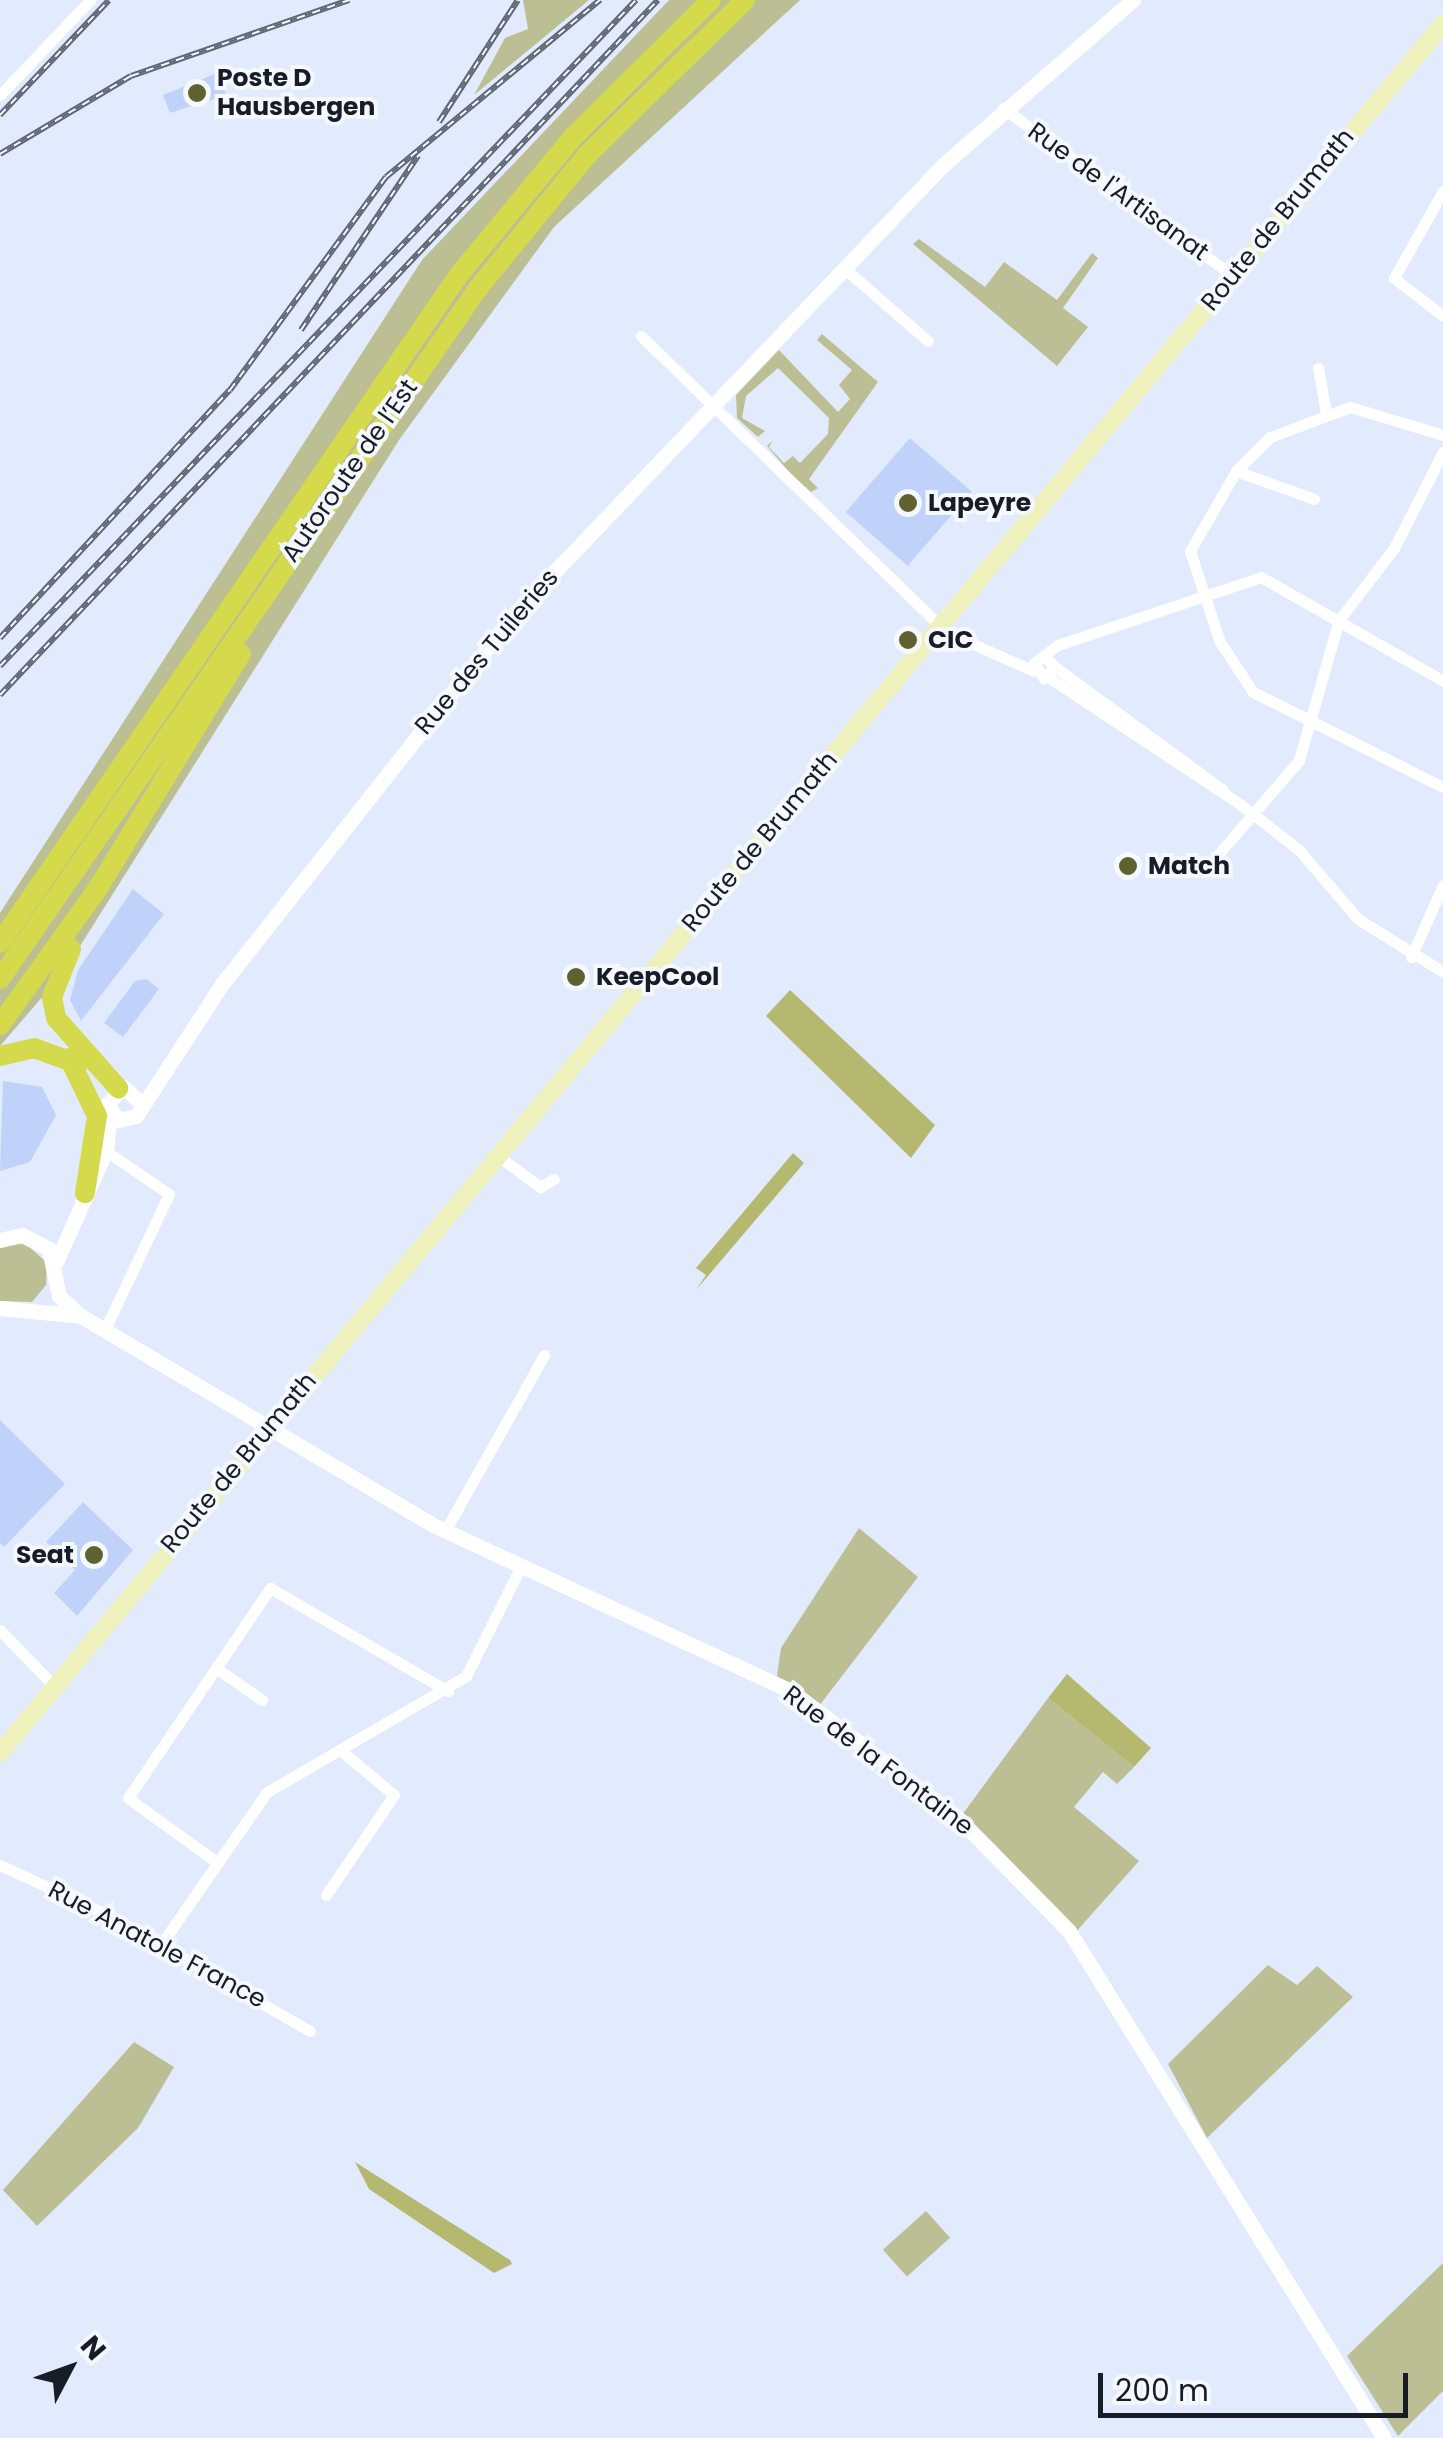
<!DOCTYPE html>
<meta charset="utf-8">
<style>
body{margin:0}
#map{position:relative;width:1443px;height:2438px;overflow:hidden;background:#e2ebfe;font-family:Poppins,sans-serif}
div>[style]{position:absolute}
[style*='--x']{left:calc(var(--x)*1px);top:calc(var(--y)*1px);width:calc(var(--w)*1px);rotate:calc(var(--a)*1deg)}
.green>*{inset:0;background:#bbbf93;transform-origin:0 0}
.forest>*{inset:0;background:#b5b96f}
.building>*{inset:0;background:#c1d2fa;transform-origin:0 0}
.minor>*{height:11px;margin:-5.5px;padding:0 5.5px;transform-origin:5.5px;border-radius:5.5px;background:#fff}
.tertiary>*{height:15px;margin:-7.5px;padding:0 7.5px;transform-origin:7.5px;border-radius:7.5px;background:#fff}
.secondary>*{height:18px;margin:-9px;padding:0 9px;transform-origin:9px;border-radius:9px;background:#eff1bc}
.trunk>*{height:20px;margin:-10px;padding:0 10px;transform-origin:10px;border-radius:10px;background:#d4da4c}
.rail>*{height:6px;margin-top:-3px;transform-origin:0;background:repeating-linear-gradient(90deg,#f5f8fe 0 8px,#5f6573 0 16px);box-sizing:border-box;border-block:2px solid #5f6573}
.dots>*{width:28px;height:28px;translate:-50% -50%;box-sizing:border-box;border:5px solid #f5f8fe;border-radius:50%}
span{translate:-50% -50%;white-space:nowrap;text-align:center;line-height:1.15;-webkit-text-stroke:8px #f5f8fe;paint-order:stroke}
.poi-label{font-size:25px;color:#181c27;font-weight:700}
.left{translate:0 -50%;text-align:left}
.right{translate:-100% -50%;text-align:right}
.street-label{font-size:25px;color:#181c27}
.north{position:absolute;left:20px;top:2318px;width:100px;height:100px;-webkit-text-stroke:8px #f5f8fe;paint-order:stroke;rotate:49deg;font-size:28px;font-weight:700;line-height:40px;text-align:center;color:#181c27}
.north::after{content:'';display:block;margin:auto;width:35px;height:45px;background:#181c27;clip-path:polygon(50% 0,100% 100%,50% 72%,0 100%)}
.scale{position:absolute;left:1098px;top:2373px;width:310px;height:45px;box-sizing:border-box;border:5px solid #181c27;border-top:0;padding-left:12px;font-size:30px;line-height:35px;white-space:nowrap;color:#181c27;-webkit-text-stroke:8px #f5f8fe;paint-order:stroke}
</style>
<div id="map">
<div class="green">
<i style="clip-path:polygon(523px 0,589px 0,474px 95px,505px 38px,528px 29px)"></i>
<i style="clip-path:polygon(669px 0,800px 0,554px 227px,399px 440px,63px 973px,0 1046px,0 913px,422px 260px)"></i>
<i style="clip-path:polygon(919px 239px,985px 287px,1004px 262px,1057px 300px,1092px 253px,1098px 258px,1063px 308px,1088px 327px,1057px 366px,913px 244px)"></i>
<i style="clip-path:polygon(822px 334px,878px 382px,809px 479px,818px 488px,811px 492px,790px 473px,767px 446px,773px 440px,769px 447px,784px 463px,793px 456px,800px 463px,828px 434px,829px 418px,778px 368px,746px 396px,742px 418px,765px 431px,758px 437px,737px 418px,736px 395px,779px 350px,838px 412px,850px 399px,839px 385px,852px 370px,817px 340px)"></i>
<i style="clip-path:polygon(24px 1242px,47px 1263px,46px 1285px,32px 1302px,0 1301px,0 1245px)"></i>
<i style="clip-path:polygon(859px 1528px,918px 1577px,819px 1706px,777px 1676px,781px 1648px)"></i>
<i style="clip-path:polygon(1048px 1698px,1134px 1767px,1117px 1784px,1103px 1772px,1074px 1807px,1139px 1861px,1075px 1933px,962px 1815px)"></i>
<i style="clip-path:polygon(1268px 1965px,1297px 1985px,1317px 1966px,1353px 1997px,1207px 2138px,1168px 2064px)"></i>
<i style="clip-path:polygon(134px 2042px,174px 2067px,138px 2128px,37px 2226px,3px 2190px)"></i>
<i style="left:926px;top:2211px;width:36px;height:58px;rotate:48deg"></i>
<i style="clip-path:polygon(1443px 2263px,1443px 2391px,1398px 2436px,1347px 2356px)"></i>
</div>
<div class="forest">
<i style="clip-path:polygon(790px 990px,935px 1125px,911px 1158px,766px 1016px)"></i>
<i style="clip-path:polygon(793px 1153px,804px 1163px,696px 1290px,706px 1275px,696px 1268px)"></i>
<i style="clip-path:polygon(1067px 1674px,1151px 1748px,1134px 1767px,1048px 1698px)"></i>
<i style="clip-path:polygon(355px 2162px,510px 2260px,512px 2264px,494px 2273px,369px 2189px)"></i>
</div>
<div class="building">
<i style="clip-path:polygon(219px 72px,226px 95px,170px 113px,163px 95px)"></i>
<i style="left:910px;top:438px;width:82px;height:98px;rotate:41deg"></i>
<i style="clip-path:polygon(133px 889px,164px 914px,81px 1021px,70px 1000px,78px 970px)"></i>
<i style="clip-path:polygon(147px 979px,159px 989px,123px 1037px,104px 1023px,135px 981px)"></i>
<i style="clip-path:polygon(3px 1081px,42px 1087px,56px 1115px,30px 1162px,0 1171px)"></i>
<i style="clip-path:polygon(0 1420px,65px 1484px,4px 1547px,0 1543px)"></i>
<i style="clip-path:polygon(83px 1502px,133px 1550px,77px 1616px,54px 1593px,75px 1570px,46px 1542px)"></i>
</div>
<div class="minor">
<i style="--x:0;--y:95;--w:131;--a:-46.5"></i>
<i style="--x:1003;--y:108;--w:285;--a:36.1"></i>
<i style="--x:1443;--y:191;--w:100;--a:119.4"></i>
<i style="--x:1394;--y:278;--w:62;--a:37.8"></i>
<i style="--x:844;--y:268;--w:111;--a:41"></i>
<i style="--x:641;--y:336;--w:425;--a:44.1"></i>
<i style="--x:946;--y:632;--w:96;--a:23.9"></i>
<i style="--x:1318;--y:368;--w:46;--a:79.9"></i>
<i style="--x:1443;--y:435;--w:97;--a:-163.2"></i>
<i style="--x:1350;--y:407;--w:85;--a:159.4"></i>
<i style="--x:1270;--y:437;--w:48;--a:135"></i>
<i style="--x:1236;--y:471;--w:92;--a:119.9"></i>
<i style="--x:1190;--y:551;--w:96;--a:71.8"></i>
<i style="--x:1220;--y:642;--w:60;--a:56.6"></i>
<i style="--x:1253;--y:692;--w:212;--a:26.6"></i>
<i style="--x:1236;--y:471;--w:83;--a:19.7"></i>
<i style="--x:1044;--y:656;--w:16;--a:45"></i>
<i style="--x:1055;--y:667;--w:16;--a:135"></i>
<i style="--x:1044;--y:678;--w:18;--a:-124"></i>
<i style="--x:1034;--y:663;--w:30;--a:-37"></i>
<i style="--x:1058;--y:645;--w:214;--a:-18.5"></i>
<i style="--x:1261;--y:577;--w:210;--a:29.7"></i>
<i style="--x:1055;--y:667;--w:208;--a:36.2"></i>
<i style="--x:1048;--y:677;--w:230;--a:33.5"></i>
<i style="--x:1240;--y:804;--w:75;--a:37.9"></i>
<i style="--x:1299;--y:850;--w:91;--a:49.5"></i>
<i style="--x:1358;--y:919;--w:100;--a:31.9"></i>
<i style="--x:1216;--y:857;--w:128;--a:-49.4"></i>
<i style="--x:1299;--y:760;--w:146;--a:-74.1"></i>
<i style="--x:1339;--y:620;--w:91;--a:-52.6"></i>
<i style="--x:1394;--y:548;--w:108;--a:-63"></i>
<i style="--x:1411;--y:957;--w:79;--a:-66"></i>
<i style="--x:501;--y:1158;--w:49;--a:36.6"></i>
<i style="--x:540;--y:1187;--w:16;--a:-30"></i>
<i style="--x:105;--y:1329;--w:149;--a:-64.6"></i>
<i style="--x:169;--y:1194;--w:76;--a:-145.7"></i>
<i style="--x:445;--y:1531;--w:202;--a:-60.6"></i>
<i style="--x:0;--y:1630;--w:78;--a:46"></i>
<i style="--x:216;--y:1668;--w:56;--a:34.8"></i>
<i style="--x:218;--y:1863;--w:111;--a:-144.2"></i>
<i style="--x:128;--y:1798;--w:254;--a:-55.9"></i>
<i style="--x:270;--y:1588;--w:206;--a:30.1"></i>
<i style="--x:0;--y:1865;--w:126;--a:24.9"></i>
<i style="--x:114;--y:1918;--w:226;--a:30"></i>
<i style="--x:326;--y:1895;--w:121;--a:-55.8"></i>
<i style="--x:394;--y:1795;--w:64;--a:-140.1"></i>
<i style="--x:162;--y:1943;--w:184;--a:-55.2"></i>
<i style="--x:267;--y:1792;--w:230;--a:-30.2"></i>
<i style="--x:466;--y:1676;--w:121;--a:-63.4"></i>
</div>
<div class="tertiary">
<i style="--x:141;--y:1103;--w:24;--a:-138"></i>
<i style="--x:123;--y:1087;--w:24;--a:132"></i>
<i style="--x:107;--y:1105;--w:19;--a:54"></i>
<i style="--x:118;--y:1120;--w:18;--a:-13"></i>
<i style="--x:136;--y:1116;--w:158;--a:-56.9"></i>
<i style="--x:222;--y:984;--w:476;--a:-51.7"></i>
<i style="--x:517;--y:611;--w:617;--a:-46.31"></i>
<i style="--x:943;--y:165;--w:252;--a:-41"></i>
<i style="--x:0;--y:1240;--w:23;--a:-13"></i>
<i style="--x:22;--y:1235;--w:30;--a:27"></i>
<i style="--x:49;--y:1249;--w:48;--a:78"></i>
<i style="--x:59;--y:1296;--w:26;--a:43"></i>
<i style="--x:56;--y:1262;--w:122;--a:-65.8"></i>
<i style="--x:106;--y:1151;--w:37;--a:-84"></i>
<i style="--x:0;--y:1308;--w:81;--a:5.6"></i>
<i style="--x:81;--y:1316;--w:407;--a:30.7"></i>
<i style="--x:431;--y:1524;--w:397;--a:24.9"></i>
<i style="--x:791;--y:1691;--w:208;--a:37.2"></i>
<i style="--x:957;--y:1817;--w:160;--a:45.5"></i>
<i style="--x:1069;--y:1931;--w:597;--a:58.15"></i>
</div>
<div class="secondary">
<i style="--x:0;--y:1753;--w:2252;--a:-50.15"></i>
</div>
<div class="trunk">
<i style="--x:0;--y:943;--w:809;--a:-55.52"></i>
<i style="--x:458;--y:276;--w:179;--a:-50.4"></i>
<i style="--x:572;--y:138;--w:196;--a:-44.8"></i>
<i style="--x:71;--y:949;--w:52;--a:111.6"></i>
<i style="--x:52;--y:997;--w:21;--a:79"></i>
<i style="--x:56;--y:1018;--w:94;--a:48.5"></i>
<i style="--x:0;--y:979;--w:842;--a:-55.31"></i>
<i style="--x:479;--y:287;--w:172;--a:-50.7"></i>
<i style="--x:588;--y:154;--w:220;--a:-44.4"></i>
<i style="--x:0;--y:1025;--w:168;--a:-54.4"></i>
<i style="--x:98;--y:888;--w:274;--a:-58.6"></i>
<i style="--x:0;--y:1056;--w:35;--a:-13"></i>
<i style="--x:34;--y:1048;--w:47;--a:20"></i>
<i style="--x:69;--y:1058;--w:64;--a:64.2"></i>
<i style="--x:97;--y:1116;--w:78;--a:98.9"></i>
</div>
<div class="rail">
<i style="--x:0;--y:115;--w:158;--a:-46.5"></i>
<i style="--x:439;--y:122;--w:145;--a:-57.1"></i>
<i style="--x:0;--y:154;--w:152;--a:-30.8"></i>
<i style="--x:131;--y:76;--w:231;--a:-19.2"></i>
<i style="--x:301;--y:330;--w:210;--a:-56.1"></i>
<i style="--x:0;--y:638;--w:338;--a:-47.2"></i>
<i style="--x:230;--y:390;--w:264;--a:-53.8"></i>
<i style="--x:386;--y:177;--w:278;--a:-39.6"></i>
<i style="--x:0;--y:666;--w:921;--a:-46.32"></i>
<i style="--x:0;--y:695;--w:957;--a:-46.57"></i>
</div>
<div class="dots">
<i style="left:197px;top:93px;background:#5f622f"></i>
<i style="left:908px;top:503px;background:#5f622f"></i>
<i style="left:908px;top:640px;background:#5f622f"></i>
<i style="left:1128px;top:866px;background:#5f622f"></i>
<i style="left:576px;top:977px;background:#5f622f"></i>
<i style="left:94px;top:1555px;background:#5f622f"></i>
</div>
<div class="poi-label">
<span class="left" style="left:217px;top:93px">Poste D<br>Hausbergen</span>
<span class="left" style="left:928px;top:503px">Lapeyre</span>
<span class="left" style="left:928px;top:640px">CIC</span>
<span class="left" style="left:1148px;top:866px">Match</span>
<span class="left" style="left:596px;top:977px">KeepCool</span>
<span class="right" style="left:74px;top:1555px">Seat</span>
</div>
<div class="street-label">
<span style="left:1118px;top:192px;rotate:36deg">Rue de l'Artisanat</span>
<span style="left:1278px;top:220px;rotate:-51deg">Route de Brumath</span>
<span style="left:350px;top:471px;rotate:-55deg">Autoroute de l’Est</span>
<span style="left:487px;top:652px;rotate:-50deg">Rue des Tuileries</span>
<span style="left:760px;top:842px;rotate:-50deg">Route de Brumath</span>
<span style="left:239px;top:1463px;rotate:-50deg">Route de Brumath</span>
<span style="left:878px;top:1761px;rotate:37deg">Rue de la Fontaine</span>
<span style="left:157px;top:1945px;rotate:28deg">Rue Anatole France</span>
</div>
<div class="north">N</div>
<div class="scale">200 m</div>
</div>
